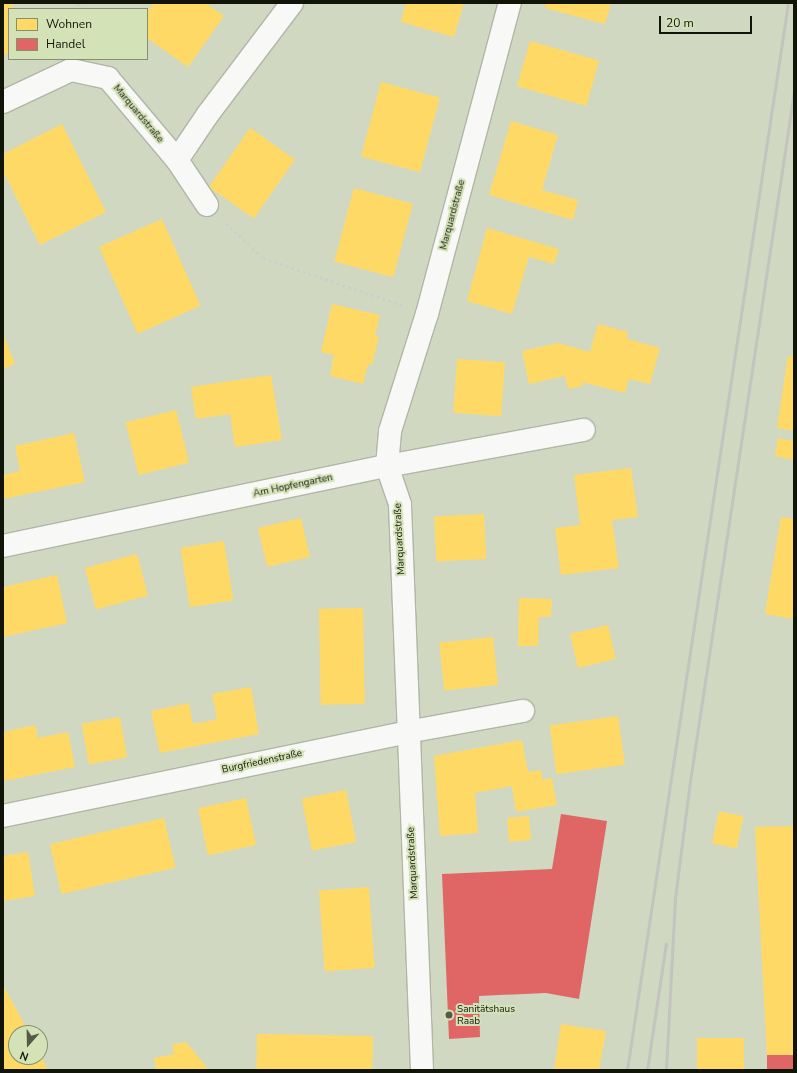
<!DOCTYPE html>
<meta charset="utf-8">
<style>
body{margin:0}
#map{position:relative;width:797px;height:1073px;overflow:hidden;background:#d0d8c2;font-family:"Nunito Sans",sans-serif}
div>[style]{position:absolute}
[style*='--x']{left:calc(var(--x)*1px);top:calc(var(--y)*1px);width:calc(var(--w)*1px);rotate:calc(var(--a)*1deg)}
.homes>*{inset:0;background:#ffd966;transform-origin:0 0}
.shops>*{inset:0;background:#e06666;transform-origin:0 0}
.path>*{height:2.5px;margin-top:-1.25px;transform-origin:0;background:repeating-linear-gradient(90deg,#cdcfc8 0 3px,transparent 0 6px)}
.roads{filter:drop-shadow(1px 0 #b0b6a5) drop-shadow(-1px 0 #b0b6a5) drop-shadow(0 1px #b0b6a5) drop-shadow(0 -1px #b0b6a5)}
.street>*{height:22px;margin:-11px;padding:0 11px;transform-origin:11px;border-radius:11px;background:#f8f9f6}
.rail>*{height:3px;margin:-1.5px;padding:0 1.5px;transform-origin:1.5px;border-radius:1.5px;background:#c2c4bd}
.dots>*{width:11px;height:11px;translate:-50% -50%;box-sizing:border-box;border:2px solid #d4e2b8;border-radius:50%}
span{translate:-50% -50%;white-space:nowrap;text-align:center;line-height:1.15;-webkit-text-stroke:4px #d4e2b8;paint-order:stroke}
.street-label{font-size:10px;color:#111507}
.poi-label{font-size:10px;color:#111507}
.left{translate:0 -50%;text-align:left}
.frame{position:absolute;inset:0;border:4px solid #111507;pointer-events:none}
.legend{position:absolute;left:8px;top:8px;width:140px;height:52px;box-sizing:border-box;background:#d4e2b8;border:1px solid #869071;margin:0;padding:5px 7px;list-style:none;font-size:12px;color:#111507}
.legend li{display:flex;align-items:center;gap:8px;height:20px}
.legend b{width:20px;border:1px solid #869071}
.north{position:absolute;left:8px;top:1025px;width:40px;height:40px;box-sizing:border-box;background:#d4e2b8;border:1px solid #869071;border-radius:50%;rotate:200deg;font-size:11px;font-weight:700;line-height:16px;text-align:center;color:#111507}
.north::after{content:'';display:block;margin:auto;width:14px;height:18px;background:#545948;clip-path:polygon(50% 0,100% 100%,50% 72%,0 100%)}
.scale{position:absolute;left:659px;top:16px;width:93px;height:18px;box-sizing:border-box;border:2px solid #111507;border-top:0;padding-left:5px;font-size:12px;line-height:14px;white-space:nowrap;color:#111507;-webkit-text-stroke:3px #d4e2b8;paint-order:stroke}
</style>
<div id="map">
<div class="homes">
<i style="clip-path:polygon(3px 3px,11px 3px,15px 9px,9px 9px,9px 52px,3px 56px)"></i>
<i style="clip-path:polygon(154px 3px,206px 3px,224px 16px,188px 67px,147px 38px,147px 12px)"></i>
<i style="clip-path:polygon(406px 3px,464px 3px,454px 37px,401px 22px)"></i>
<i style="clip-path:polygon(546px 3px,611px 3px,605px 24px,545px 8px)"></i>
<i style="left:530px;top:41px;width:72px;height:47px;rotate:16deg"></i>
<i style="left:381px;top:82px;width:61px;height:77px;rotate:15deg"></i>
<i style="clip-path:polygon(511px 121px,558px 135px,542px 190px,578px 200px,573px 220px,489px 195px)"></i>
<i style="clip-path:polygon(62px 124px,106px 212px,40px 245px,3px 171px,3px 154px)"></i>
<i style="left:250px;top:128px;width:55px;height:72px;rotate:35deg"></i>
<i style="left:354px;top:188px;width:61px;height:76px;rotate:15deg"></i>
<i style="left:162px;top:219px;width:95px;height:69px;rotate:66deg"></i>
<i style="clip-path:polygon(487px 228px,559px 249px,554px 264px,529px 257px,512px 314px,467px 301px)"></i>
<i style="clip-path:polygon(332px 304px,380px 315px,375px 336px,379px 337px,372px 365px,368px 364px,363px 384px,330px 376px,334px 355px,321px 352px)"></i>
<i style="clip-path:polygon(598px 324px,628px 332px,627px 339px,660px 348px,650px 384px,629px 379px,625px 393px,582px 382px,583px 386px,568px 389px,565px 376px,529px 384px,522px 351px,558px 343px,590px 352px)"></i>
<i style="clip-path:polygon(3px 334px,15px 364px,3px 369px)"></i>
<i style="clip-path:polygon(788px 356px,794px 357px,794px 431px,777px 428px)"></i>
<i style="left:457px;top:359px;width:48px;height:54px;rotate:4deg"></i>
<i style="clip-path:polygon(271px 375px,282px 440px,235px 447px,230px 414px,196px 419px,191px 387px)"></i>
<i style="left:176px;top:410px;width:54px;height:52px;rotate:76deg"></i>
<i style="clip-path:polygon(74px 433px,85px 482px,3px 499px,3px 475px,20px 471px,15px 446px)"></i>
<i style="clip-path:polygon(778px 438px,794px 441px,794px 460px,775px 456px)"></i>
<i style="clip-path:polygon(631px 468px,638px 517px,612px 520px,619px 568px,561px 575px,555px 528px,580px 525px,574px 475px)"></i>
<i style="left:484px;top:514px;width:45px;height:50px;rotate:87deg"></i>
<i style="clip-path:polygon(781px 517px,794px 519px,794px 619px,765px 614px)"></i>
<i style="left:301px;top:518px;width:40px;height:44px;rotate:77deg"></i>
<i style="left:224px;top:541px;width:60px;height:44px;rotate:81deg"></i>
<i style="left:137px;top:554px;width:43px;height:54px;rotate:75deg"></i>
<i style="clip-path:polygon(57px 575px,67px 623px,3px 637px,3px 587px)"></i>
<i style="clip-path:polygon(519px 598px,552px 599px,551px 617px,539px 617px,538px 646px,518px 646px)"></i>
<i style="left:363px;top:608px;width:96px;height:44px;rotate:89deg"></i>
<i style="left:608px;top:625px;width:35px;height:39px;rotate:77deg"></i>
<i style="left:493px;top:637px;width:48px;height:54px;rotate:84deg"></i>
<i style="clip-path:polygon(251px 687px,259px 734px,160px 753px,151px 711px,189px 703px,193px 724px,204px 722px,217px 719px,212px 694px)"></i>
<i style="left:618px;top:716px;width:49px;height:69px;rotate:82deg"></i>
<i style="left:120px;top:717px;width:41px;height:39px;rotate:80deg"></i>
<i style="clip-path:polygon(35px 725px,38px 738px,68px 732px,75px 767px,3px 781px,3px 732px)"></i>
<i style="clip-path:polygon(522px 740px,528px 772px,541px 770px,543px 780px,552px 778px,557px 805px,516px 812px,512px 786px,475px 793px,478px 833px,440px 836px,434px 756px)"></i>
<i style="left:346px;top:790px;width:53px;height:45px;rotate:79deg"></i>
<i style="left:246px;top:798px;width:48px;height:49px;rotate:78deg"></i>
<i style="left:719px;top:811px;width:25px;height:33px;rotate:12deg"></i>
<i style="left:529px;top:816px;width:24px;height:22px;rotate:85deg"></i>
<i style="left:164px;top:818px;width:51px;height:117px;rotate:77deg"></i>
<i style="clip-path:polygon(794px 826px,794px 1055px,767px 1056px,755px 827px)"></i>
<i style="clip-path:polygon(28px 852px,35px 896px,3px 901px,3px 856px)"></i>
<i style="left:369px;top:887px;width:81px;height:50px;rotate:86deg"></i>
<i style="clip-path:polygon(3px 985px,29px 1033px,16px 1033px,16px 1057px,40px 1057px,40px 1054px,48px 1070px,3px 1070px)"></i>
<i style="clip-path:polygon(561px 1024px,606px 1031px,599px 1070px,554px 1070px)"></i>
<i style="left:257px;top:1034px;width:116px;height:36px;rotate:1deg"></i>
<i style="left:697px;top:1038px;width:47px;height:32px"></i>
<i style="clip-path:polygon(186px 1042px,209px 1070px,156px 1070px,154px 1058px,174px 1054px,172px 1045px)"></i>
</div>
<div class="shops">
<i style="clip-path:polygon(561px 814px,607px 821px,579px 999px,546px 993px,479px 996px,480px 1037px,449px 1039px,442px 874px,552px 869px)"></i>
<i style="left:794px;top:1055px;width:15px;height:27px;rotate:90deg"></i>
</div>
<div class="path">
<i style="--x:78;--y:3;--w:7;--a:56"></i>
<i style="--x:226;--y:223;--w:51;--a:43.4"></i>
<i style="--x:263;--y:258;--w:147;--a:18.7"></i>
</div>
<div class="roads">
<div class="street">
<i style="--x:3;--y:102;--w:75;--a:-25.2"></i>
<i style="--x:71;--y:70;--w:38;--a:12"></i>
<i style="--x:108;--y:78;--w:107;--a:49.9"></i>
<i style="--x:177;--y:160;--w:55;--a:-56"></i>
<i style="--x:208;--y:114;--w:139;--a:-52.9"></i>
<i style="--x:177;--y:160;--w:54;--a:56.3"></i>
<i style="--x:3;--y:546;--w:392;--a:-11.8"></i>
<i style="--x:387;--y:466;--w:200;--a:-10.4"></i>
<i style="--x:3;--y:816;--w:413;--a:-11.7"></i>
<i style="--x:407;--y:732;--w:118;--a:-10.3"></i>
<i style="--x:422;--y:1070;--w:566;--a:-92.23"></i>
<i style="--x:400;--y:504;--w:40;--a:-108.9"></i>
<i style="--x:387;--y:466;--w:35;--a:-85"></i>
<i style="--x:390;--y:431;--w:123;--a:-72.5"></i>
<i style="--x:427;--y:314;--w:322;--a:-75.1"></i>
</div>
</div>
<div class="rail">
<i style="--x:627;--y:1070;--w:1079;--a:-81.42"></i>
<i style="--x:647;--y:1070;--w:128;--a:-81.5"></i>
<i style="--x:666;--y:1070;--w:172;--a:-87"></i>
<i style="--x:675;--y:898;--w:111;--a:-82.7"></i>
<i style="--x:689;--y:788;--w:705;--a:-81.43"></i>
</div>
<div class="dots">
<i style="left:449px;top:1015px;background:#545948"></i>
</div>
<div class="street-label">
<span style="left:138px;top:114px;rotate:50deg">Marquardstraße</span>
<span style="left:453px;top:215px;rotate:-75deg">Marquardstraße</span>
<span style="left:293px;top:486px;rotate:-12deg">Am Hopfengarten</span>
<span style="left:400px;top:539px;rotate:-93deg">Marquardstraße</span>
<span style="left:262px;top:762px;rotate:-12deg">Burgfriedenstraße</span>
<span style="left:413px;top:863px;rotate:-93deg">Marquardstraße</span>
</div>
<div class="poi-label">
<span class="left" style="left:457px;top:1015px">Sanitätshaus<br>Raab</span>
</div>
<div class="frame"></div>
<ul class="legend">
<li><b style="height:11px;background:#ffd966"></b>Wohnen</li>
<li><b style="height:11px;background:#e06666"></b>Handel</li>
</ul>
<div class="north">N</div>
<div class="scale">20 m</div>
</div>
